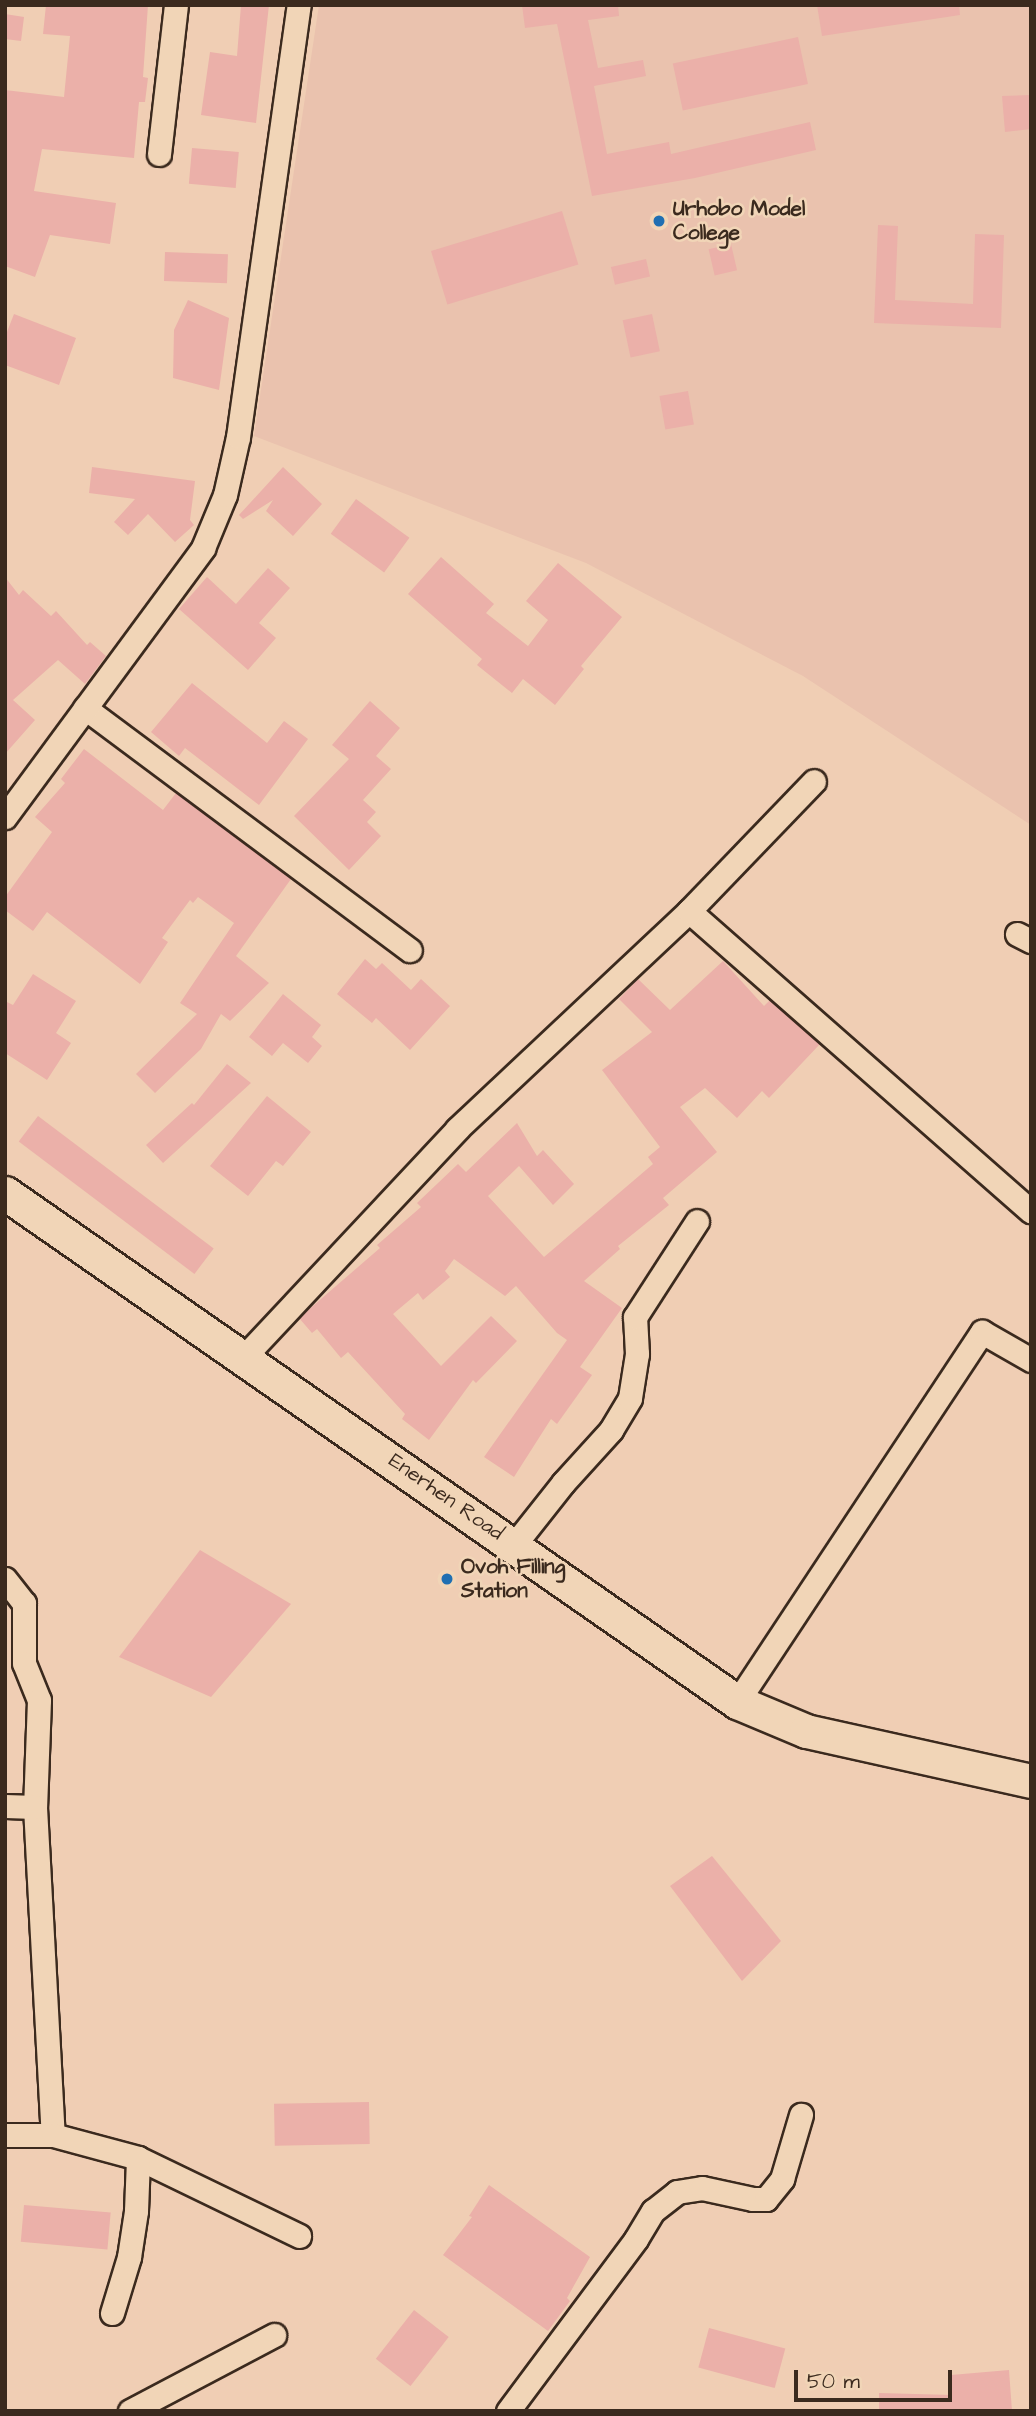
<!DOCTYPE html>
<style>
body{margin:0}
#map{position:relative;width:1036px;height:2416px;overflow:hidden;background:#f0ceb4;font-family:"Architects Daughter",sans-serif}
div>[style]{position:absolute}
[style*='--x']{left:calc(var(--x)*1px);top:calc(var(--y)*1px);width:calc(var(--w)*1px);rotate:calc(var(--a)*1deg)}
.built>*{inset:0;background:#eac2ae}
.building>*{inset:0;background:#ebb0a9;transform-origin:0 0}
.roads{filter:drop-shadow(2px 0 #3b2a1e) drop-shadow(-2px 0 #3b2a1e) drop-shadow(0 2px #3b2a1e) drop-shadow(0 -2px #3b2a1e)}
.street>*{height:23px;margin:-11.5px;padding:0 11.5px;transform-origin:11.5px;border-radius:11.5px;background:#f1d5b7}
.secondary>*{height:33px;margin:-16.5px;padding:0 16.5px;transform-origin:16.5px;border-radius:16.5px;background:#f1d5b7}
.dots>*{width:19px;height:19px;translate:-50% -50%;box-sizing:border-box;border:4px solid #f1d5b7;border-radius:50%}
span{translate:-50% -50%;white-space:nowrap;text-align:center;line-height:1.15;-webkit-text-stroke:5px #f1d5b7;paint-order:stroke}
.poi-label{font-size:21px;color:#3b2a1e;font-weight:700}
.left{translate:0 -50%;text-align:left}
.street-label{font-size:21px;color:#3b2a1e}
.frame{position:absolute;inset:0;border:7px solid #3b2a1e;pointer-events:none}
.scale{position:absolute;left:794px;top:2370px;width:158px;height:32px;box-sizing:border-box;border:4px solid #3b2a1e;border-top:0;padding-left:9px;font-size:21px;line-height:24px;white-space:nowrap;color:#3b2a1e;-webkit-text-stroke:5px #f1d5b7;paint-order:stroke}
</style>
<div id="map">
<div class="built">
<i style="clip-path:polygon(319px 5px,1031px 5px,1031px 825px,803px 676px,586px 563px,254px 436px)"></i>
</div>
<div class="building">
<i style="clip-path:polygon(46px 5px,148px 5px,143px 77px,148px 78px,145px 102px,139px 102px,134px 158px,42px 149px,34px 191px,116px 203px,110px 244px,50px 235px,35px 277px,5px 266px,5px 90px,64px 97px,70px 36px,43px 34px)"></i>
<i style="clip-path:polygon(241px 5px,269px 5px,256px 123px,201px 115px,210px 52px,237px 56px)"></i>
<i style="clip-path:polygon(522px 5px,618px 5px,619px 16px,588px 20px,598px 68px,643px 60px,646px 76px,594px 86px,607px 154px,669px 142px,671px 154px,810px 122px,816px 150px,695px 178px,592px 196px,557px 24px,525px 28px)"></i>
<i style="clip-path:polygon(817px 5px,959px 5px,960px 15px,822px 36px)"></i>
<i style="clip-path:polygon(5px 14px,24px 17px,21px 41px,5px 39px)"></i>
<i style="left:798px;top:37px;width:48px;height:128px;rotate:78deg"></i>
<i style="clip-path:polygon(1031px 95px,1031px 129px,1005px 132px,1002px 96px)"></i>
<i style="left:192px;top:148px;width:47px;height:36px;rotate:5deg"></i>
<i style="left:562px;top:211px;width:56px;height:137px;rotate:73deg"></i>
<i style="clip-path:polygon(878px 225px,898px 226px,895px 300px,973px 304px,975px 234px,1004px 235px,1001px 328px,874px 323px)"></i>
<i style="left:731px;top:244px;width:27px;height:23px;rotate:77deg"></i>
<i style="left:165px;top:252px;width:63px;height:29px;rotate:2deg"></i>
<i style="left:646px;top:259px;width:18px;height:36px;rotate:77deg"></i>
<i style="clip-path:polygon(188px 300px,229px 318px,219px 390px,173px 378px,174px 330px)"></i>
<i style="clip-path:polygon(14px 314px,76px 338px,59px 385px,5px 365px,5px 337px)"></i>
<i style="left:652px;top:314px;width:38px;height:30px;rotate:78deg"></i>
<i style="left:688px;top:391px;width:34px;height:29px;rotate:80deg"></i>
<i style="clip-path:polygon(92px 467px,195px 481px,190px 520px,194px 525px,175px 542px,148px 514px,128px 535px,114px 522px,135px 499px,89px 493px)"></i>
<i style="clip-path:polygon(283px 467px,322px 504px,293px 536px,266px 511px,273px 500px,243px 519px,239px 515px)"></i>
<i style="left:356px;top:499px;width:66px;height:43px;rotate:36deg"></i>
<i style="clip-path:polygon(441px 557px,494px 604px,486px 613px,528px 646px,548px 620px,526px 601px,558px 563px,622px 617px,581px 666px,584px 669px,555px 705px,523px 679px,512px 693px,477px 665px,482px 659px,408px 594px)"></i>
<i style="clip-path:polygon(268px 568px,290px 588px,259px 623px,276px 638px,248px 670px,179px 609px,207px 577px,236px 604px)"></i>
<i style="clip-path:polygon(5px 577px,19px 595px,23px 590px,51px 616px,56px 611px,87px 645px,90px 642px,106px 656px,85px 684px,58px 660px,13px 700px,35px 720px,5px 754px)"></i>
<i style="clip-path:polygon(192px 683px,267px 743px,284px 721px,308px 739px,259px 805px,185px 748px,179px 756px,151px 732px)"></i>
<i style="clip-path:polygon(370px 701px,400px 728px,376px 756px,391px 769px,363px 800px,376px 812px,367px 822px,381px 836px,349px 870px,294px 816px,349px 759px,332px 745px)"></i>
<i style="clip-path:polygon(84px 749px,163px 810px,176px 793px,291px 879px,236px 956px,269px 983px,230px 1021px,221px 1014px,201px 1049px,155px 1093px,136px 1074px,197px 1014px,180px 1003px,234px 923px,198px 897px,193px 903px,190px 900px,162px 938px,168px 942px,140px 984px,47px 912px,33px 931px,5px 910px,5px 897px,52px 832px,35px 817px,65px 783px,61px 779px)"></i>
<i style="clip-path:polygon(365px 959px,376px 969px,382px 963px,411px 990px,421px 979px,450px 1006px,410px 1050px,376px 1018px,372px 1023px,337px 994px)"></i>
<i style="clip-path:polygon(723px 961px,764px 1006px,770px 1000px,820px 1044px,769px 1098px,762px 1091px,737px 1118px,705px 1088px,680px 1107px,717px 1152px,663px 1198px,669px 1205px,618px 1246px,620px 1249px,584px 1281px,622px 1308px,580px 1367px,592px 1375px,557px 1424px,551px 1419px,514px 1477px,484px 1457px,567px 1340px,557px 1333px,516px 1286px,505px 1296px,454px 1259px,445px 1271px,450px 1277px,423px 1300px,418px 1293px,393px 1314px,441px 1366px,491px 1316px,517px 1341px,476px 1383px,473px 1380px,429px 1440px,402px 1419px,405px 1414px,348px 1352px,341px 1358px,317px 1329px,312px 1333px,299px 1318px,380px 1248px,377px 1245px,421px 1207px,417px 1203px,458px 1164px,466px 1172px,517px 1123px,537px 1156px,543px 1150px,574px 1184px,553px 1205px,519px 1166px,488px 1196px,544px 1257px,653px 1164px,648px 1157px,660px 1147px,602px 1070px,652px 1032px,619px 999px,638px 979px,670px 1010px)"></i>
<i style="clip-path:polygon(33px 974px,76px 1001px,56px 1033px,71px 1043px,47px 1080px,5px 1053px,5px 1001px,13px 1005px)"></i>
<i style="clip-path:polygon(283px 994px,321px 1025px,312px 1037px,322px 1046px,308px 1063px,283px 1043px,272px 1056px,249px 1037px)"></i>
<i style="clip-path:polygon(227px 1064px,251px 1083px,163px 1163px,146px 1145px,192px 1103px,194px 1105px)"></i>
<i style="clip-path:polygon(267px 1096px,311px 1132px,283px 1166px,276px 1161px,248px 1196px,210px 1166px)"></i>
<i style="left:38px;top:1116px;width:220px;height:32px;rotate:37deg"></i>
<i style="clip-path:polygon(200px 1550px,291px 1604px,211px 1697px,119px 1657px)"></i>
<i style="clip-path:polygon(712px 1856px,781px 1941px,742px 1981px,670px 1886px)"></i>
<i style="left:369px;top:2102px;width:42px;height:95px;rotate:89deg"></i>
<i style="clip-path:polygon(489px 2185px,590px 2257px,567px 2298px,570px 2301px,548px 2331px,443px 2255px,472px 2217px,469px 2216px)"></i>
<i style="left:24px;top:2205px;width:87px;height:37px;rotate:5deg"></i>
<i style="left:414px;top:2310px;width:44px;height:62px;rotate:38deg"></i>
<i style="left:709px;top:2328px;width:79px;height:41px;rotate:15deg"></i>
<i style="clip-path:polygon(1009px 2370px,1012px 2411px,879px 2411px,879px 2393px,952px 2395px,951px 2375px)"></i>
</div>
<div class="roads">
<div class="street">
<i style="--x:159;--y:154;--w:150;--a:-83.5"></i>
<i style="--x:85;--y:708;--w:405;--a:36.7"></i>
<i style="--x:5;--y:817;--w:334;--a:-53.6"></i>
<i style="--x:203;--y:548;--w:57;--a:-67.5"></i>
<i style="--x:225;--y:495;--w:59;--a:-77.4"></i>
<i style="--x:238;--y:437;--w:436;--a:-82"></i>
<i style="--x:689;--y:911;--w:455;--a:41.3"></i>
<i style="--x:1017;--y:934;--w:16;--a:27"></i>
<i style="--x:244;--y:1357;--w:312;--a:-46.9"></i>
<i style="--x:457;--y:1129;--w:318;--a:-43.2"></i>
<i style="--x:689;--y:911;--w:180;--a:-46.1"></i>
<i style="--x:514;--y:1545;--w:79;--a:-51.7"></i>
<i style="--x:563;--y:1483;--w:72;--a:-47.8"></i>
<i style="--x:611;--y:1430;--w:37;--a:-59"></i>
<i style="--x:630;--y:1398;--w:45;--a:-81"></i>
<i style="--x:637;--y:1354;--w:37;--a:-93"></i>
<i style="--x:635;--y:1317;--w:114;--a:-57.1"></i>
<i style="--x:5;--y:1579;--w:31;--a:52"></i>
<i style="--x:24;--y:1603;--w:60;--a:90"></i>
<i style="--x:24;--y:1663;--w:40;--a:68"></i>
<i style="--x:39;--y:1700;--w:107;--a:92.1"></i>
<i style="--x:35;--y:1807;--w:328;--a:86.9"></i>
<i style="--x:737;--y:1702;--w:444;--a:-56.5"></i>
<i style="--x:982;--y:1332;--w:56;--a:29.7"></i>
<i style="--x:5;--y:1806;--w:30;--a:2"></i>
<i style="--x:5;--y:2135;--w:48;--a:0"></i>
<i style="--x:53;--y:2135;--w:88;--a:15.1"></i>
<i style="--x:138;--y:2158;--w:179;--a:25.8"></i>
<i style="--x:112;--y:2313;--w:59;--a:-73.1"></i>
<i style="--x:129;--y:2257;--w:47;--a:-81.3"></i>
<i style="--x:136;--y:2211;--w:53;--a:-87.8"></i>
<i style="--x:130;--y:2411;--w:163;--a:-27.8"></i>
<i style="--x:508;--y:2411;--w:214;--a:-53.3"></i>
<i style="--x:636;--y:2239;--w:33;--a:-59"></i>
<i style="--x:653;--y:2211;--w:31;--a:-38"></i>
<i style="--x:677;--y:2192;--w:25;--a:-9"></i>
<i style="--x:702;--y:2188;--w:52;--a:12.2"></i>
<i style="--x:753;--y:2199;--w:13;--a:0"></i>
<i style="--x:766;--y:2199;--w:26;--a:-51"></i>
<i style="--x:782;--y:2179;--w:67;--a:-73.5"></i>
</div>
<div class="secondary">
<i style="--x:5;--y:1193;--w:892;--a:34.81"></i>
<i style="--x:737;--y:1702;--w:75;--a:22.8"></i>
<i style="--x:806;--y:1731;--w:230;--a:12.5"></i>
</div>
</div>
<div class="dots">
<i style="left:659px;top:221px;background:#1f6fb2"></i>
<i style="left:447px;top:1579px;background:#1f6fb2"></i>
</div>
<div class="poi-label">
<span class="left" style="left:673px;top:221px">Urhobo Model<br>College</span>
<span class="left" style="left:461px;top:1579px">Ovoh Filling<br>Station</span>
</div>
<div class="street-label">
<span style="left:446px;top:1497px;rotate:35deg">Enerhen Road</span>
</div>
<div class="frame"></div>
<div class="scale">50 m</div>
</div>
